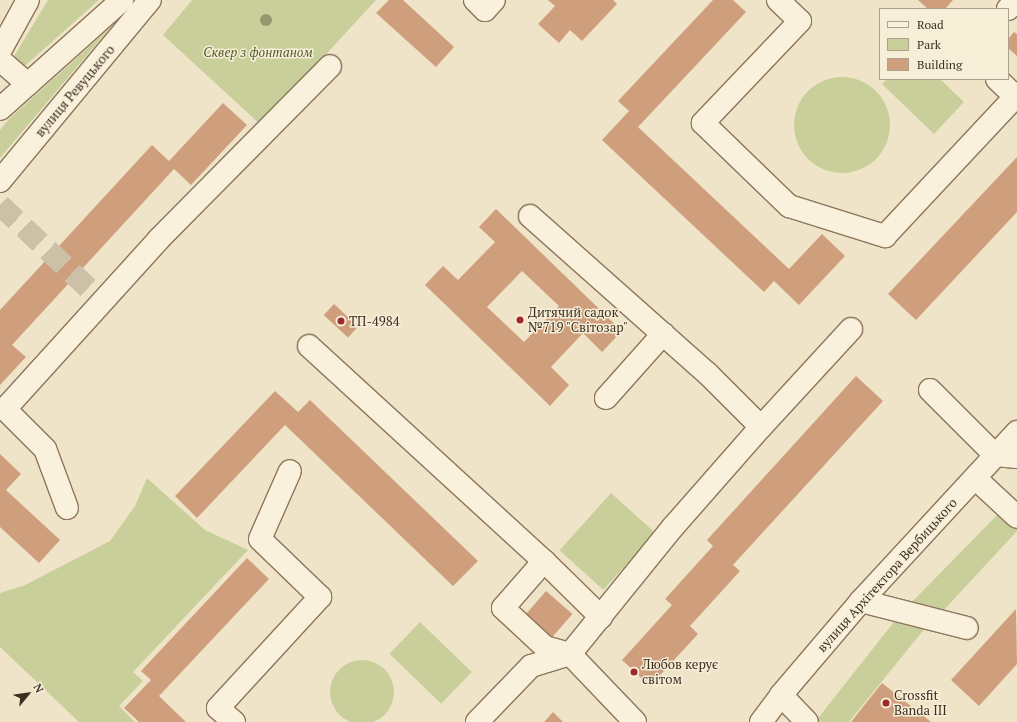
<!DOCTYPE html>
<meta charset="utf-8">
<style>
body{margin:0}
#map{position:relative;width:1017px;height:722px;overflow:hidden;background:#f0e4c8;font-family:"PT Serif",serif}
div>[style]{position:absolute}
[style*='--x']{left:calc(var(--x)*1px);top:calc(var(--y)*1px);width:calc(var(--w)*1px);rotate:calc(var(--a)*1deg)}
.green>*{inset:0;background:#c9cf9b;transform-origin:0 0}
.round{border-radius:50%}
.building>*{inset:0;background:#cf9f7d;transform-origin:0 0}
.minor-tunnel>*{height:22px;margin-top:-11px;transform-origin:0;background:repeating-linear-gradient(90deg,#ccc0a6 0 22px,transparent 0 33px)}
.roads{filter:drop-shadow(1px 0 #8d765c) drop-shadow(-1px 0 #8d765c) drop-shadow(0 1px #8d765c) drop-shadow(0 -1px #8d765c)}
.minor>*{height:22px;margin:-11px;padding:0 11px;transform-origin:11px;border-radius:11px;background:#faf1dc}
.trees>*{width:12px;height:12px;margin:-6px;border-radius:50%;background:#96986f}
.dots>*{width:11px;height:11px;translate:-50% -50%;box-sizing:border-box;border:2px solid #f7eed8;border-radius:50%}
span{translate:-50% -50%;white-space:nowrap;text-align:center;line-height:1.15;-webkit-text-stroke:3px #f7eed8;paint-order:stroke}
.park-label{font-size:13px;color:#4d5a26;font-style:italic}
.street-label{font-size:13px;color:#3d2e20}
.poi-label{font-size:13px;color:#3d2e20}
.left{translate:0 -50%;text-align:left}
.legend{position:absolute;left:879px;top:8px;width:130px;height:72px;box-sizing:border-box;background:#f7eed8;border:1px solid #ada18e;margin:0;padding:5px 7px;list-style:none;font-size:12px;color:#3d2e20}
.legend li{display:flex;align-items:center;gap:8px;height:20px}
.legend b{width:20px;border:1px solid #ada18e}
.north{position:absolute;left:8px;top:674px;width:40px;height:40px;-webkit-text-stroke:3px #f7eed8;paint-order:stroke;rotate:61deg;font-size:11px;font-weight:700;line-height:16px;text-align:center;color:#3d2e20}
.north::after{content:'';display:block;margin:auto;width:14px;height:18px;background:#3d2e20;clip-path:polygon(50% 0,100% 100%,50% 72%,0 100%)}
</style>
<div id="map">
<div class="green">
<i style="clip-path:polygon(48px 0,99px 0,18px 72px,10px 63px)"></i>
<i style="clip-path:polygon(192px 0,376px 0,261px 125px,163px 35px)"></i>
<i style="clip-path:polygon(110px 28px,0 158px,0 130px,9px 119px)"></i>
<i class="round" style="left:794px;top:77px;width:96px;height:96px"></i>
<i style="clip-path:polygon(887px 79px,940px 79px,964px 102px,934px 134px,882px 84px)"></i>
<i style="clip-path:polygon(147px 478px,205px 530px,248px 550px,133px 672px,143px 681px,119px 706px,135px 722px,79px 722px,0 647px,0 593px,25px 585px,110px 541px,135px 506px)"></i>
<i style="left:611px;top:493px;width:59px;height:77px;rotate:42deg"></i>
<i style="clip-path:polygon(1000px 512px,1017px 528px,1017px 531px,943px 611px,909px 605px)"></i>
<i style="clip-path:polygon(897px 618px,926px 627px,849px 722px,815px 722px)"></i>
<i style="left:420px;top:622px;width:72px;height:44px;rotate:44deg"></i>
<i class="round" style="left:330px;top:660px;width:64px;height:64px"></i>
</div>
<div class="building">
<i style="clip-path:polygon(389px 0,403px 0,454px 47px,436px 67px,376px 13px)"></i>
<i style="clip-path:polygon(548px 0,613px 0,617px 4px,582px 41px,570px 30px,559px 43px,538px 24px,555px 6px)"></i>
<i style="clip-path:polygon(713px 0,733px 0,746px 12px,638px 127px,789px 269px,822px 234px,845px 256px,799px 305px,774px 281px,764px 292px,602px 140px,629px 111px,618px 101px)"></i>
<i style="clip-path:polygon(918px 0,953px 0,945px 9px,928px 9px)"></i>
<i style="clip-path:polygon(1014px 32px,1017px 34px,1017px 56px,1008px 48px,1008px 39px)"></i>
<i style="clip-path:polygon(223px 103px,247px 125px,191px 185px,174px 169px,12px 345px,26px 357px,0 385px,0 310px,152px 145px,169px 161px)"></i>
<i style="clip-path:polygon(1017px 157px,1017px 212px,916px 320px,888px 294px)"></i>
<i style="clip-path:polygon(evenodd,496px 209px,622px 331px,602px 352px,583px 333px,551px 367px,569px 385px,550px 406px,425px 285px,443px 266px,458px 280px,495px 242px,479px 227px,496px 209px,522px 271px,559px 306px,524px 342px,487px 307px,522px 271px)"></i>
<i style="left:334px;top:304px;width:33px;height:15px;rotate:43deg"></i>
<i style="clip-path:polygon(856px 376px,883px 401px,733px 565px,740px 571px,690px 626px,698px 634px,650px 686px,622px 660px,672px 605px,665px 599px,713px 546px,707px 540px)"></i>
<i style="clip-path:polygon(275px 391px,298px 412px,310px 400px,478px 561px,453px 586px,285px 425px,197px 518px,175px 496px)"></i>
<i style="clip-path:polygon(0 454px,21px 474px,6px 490px,60px 540px,39px 563px,0 527px)"></i>
<i style="clip-path:polygon(247px 558px,269px 579px,159px 696px,186px 722px,139px 722px,124px 708px,151px 680px,141px 671px)"></i>
<i style="left:546px;top:591px;width:35px;height:31px;rotate:41deg"></i>
<i style="clip-path:polygon(1016px 609px,1017px 664px,979px 706px,951px 680px)"></i>
<i style="clip-path:polygon(882px 683px,931px 722px,851px 722px)"></i>
<i style="clip-path:polygon(553px 712px,563px 722px,544px 722px)"></i>
</div>
<div class="minor-tunnel">
<i style="--x:0;--y:205;--w:140;--a:43.3"></i>
</div>
<div class="roads">
<div class="minor">
<i style="--x:475;--y:0;--w:14;--a:45"></i>
<i style="--x:485;--y:10;--w:13;--a:-48"></i>
<i style="--x:778;--y:0;--w:30;--a:44"></i>
<i style="--x:800;--y:21;--w:141;--a:133.6"></i>
<i style="--x:703;--y:123;--w:120;--a:44"></i>
<i style="--x:789;--y:206;--w:101;--a:17.4"></i>
<i style="--x:885;--y:236;--w:190;--a:-46.9"></i>
<i style="--x:1008;--y:9;--w:6;--a:-51"></i>
<i style="--x:1012;--y:4;--w:4;--a:-90"></i>
<i style="--x:0;--y:51;--w:58;--a:-61.2"></i>
<i style="--x:0;--y:60;--w:37;--a:41"></i>
<i style="--x:997;--y:79;--w:28;--a:44"></i>
<i style="--x:0;--y:109;--w:164;--a:-41.8"></i>
<i style="--x:0;--y:181;--w:235;--a:-50.4"></i>
<i style="--x:530;--y:216;--w:237;--a:41.6"></i>
<i style="--x:707;--y:373;--w:76;--a:45"></i>
<i style="--x:309;--y:346;--w:319;--a:42.5"></i>
<i style="--x:544;--y:561;--w:80;--a:44.5"></i>
<i style="--x:930;--y:390;--w:92;--a:45"></i>
<i style="--x:995;--y:455;--w:22;--a:5"></i>
<i style="--x:606;--y:398;--w:86;--a:-48.3"></i>
<i style="--x:975;--y:478;--w:57;--a:42.9"></i>
<i style="--x:67;--y:508;--w:63;--a:-110.4"></i>
<i style="--x:45;--y:449;--w:57;--a:-135"></i>
<i style="--x:5;--y:409;--w:229;--a:-47.8"></i>
<i style="--x:159;--y:239;--w:243;--a:-45.3"></i>
<i style="--x:544;--y:561;--w:62;--a:131.1"></i>
<i style="--x:503;--y:608;--w:57;--a:42.9"></i>
<i style="--x:545;--y:647;--w:26;--a:16"></i>
<i style="--x:570;--y:654;--w:94;--a:46.3"></i>
<i style="--x:861;--y:601;--w:109;--a:14.3"></i>
<i style="--x:781;--y:695;--w:37;--a:46"></i>
<i style="--x:234;--y:722;--w:21;--a:-139"></i>
<i style="--x:218;--y:708;--w:151;--a:-47.4"></i>
<i style="--x:320;--y:597;--w:83;--a:-136"></i>
<i style="--x:260;--y:539;--w:74;--a:-66.2"></i>
<i style="--x:477;--y:722;--w:78;--a:-46"></i>
<i style="--x:531;--y:666;--w:41;--a:-17.1"></i>
<i style="--x:570;--y:654;--w:164;--a:-51"></i>
<i style="--x:673;--y:527;--w:133;--a:-48.7"></i>
<i style="--x:761;--y:427;--w:133;--a:-47.4"></i>
<i style="--x:761;--y:722;--w:34;--a:-53"></i>
<i style="--x:781;--y:695;--w:123;--a:-49.6"></i>
<i style="--x:861;--y:601;--w:230;--a:-47.3"></i>
</div>
</div>
<div class="trees">
<i style="left:266px;top:20px"></i>
</div>
<div class="dots">
<i style="left:520px;top:320px;background:#9e2a2b"></i>
<i style="left:341px;top:321px;background:#9e2a2b"></i>
<i style="left:634px;top:672px;background:#9e2a2b"></i>
<i style="left:886px;top:703px;background:#9e2a2b"></i>
</div>
<div class="park-label">
<span style="left:258px;top:52px">Сквер з фонтаном</span>
</div>
<div class="street-label">
<span style="left:75px;top:91px;rotate:-50deg">вулиця Ревуцького</span>
<span style="left:887px;top:575px;rotate:-48deg">вулиця Архітектора Вербицького</span>
</div>
<div class="poi-label">
<span class="left" style="left:528px;top:320px">Дитячий садок<br>№719 "Світозар"</span>
<span class="left" style="left:349px;top:321px">ТП-4984</span>
<span class="left" style="left:642px;top:672px">Любов керує<br>світом</span>
<span class="left" style="left:894px;top:703px">Crossfit<br>Banda III</span>
</div>
<ul class="legend">
<li><b style="height:5px;background:#faf1dc"></b>Road</li>
<li><b style="height:11px;background:#c9cf9b"></b>Park</li>
<li><b style="height:11px;background:#cf9f7d"></b>Building</li>
</ul>
<div class="north">N</div>
</div>
